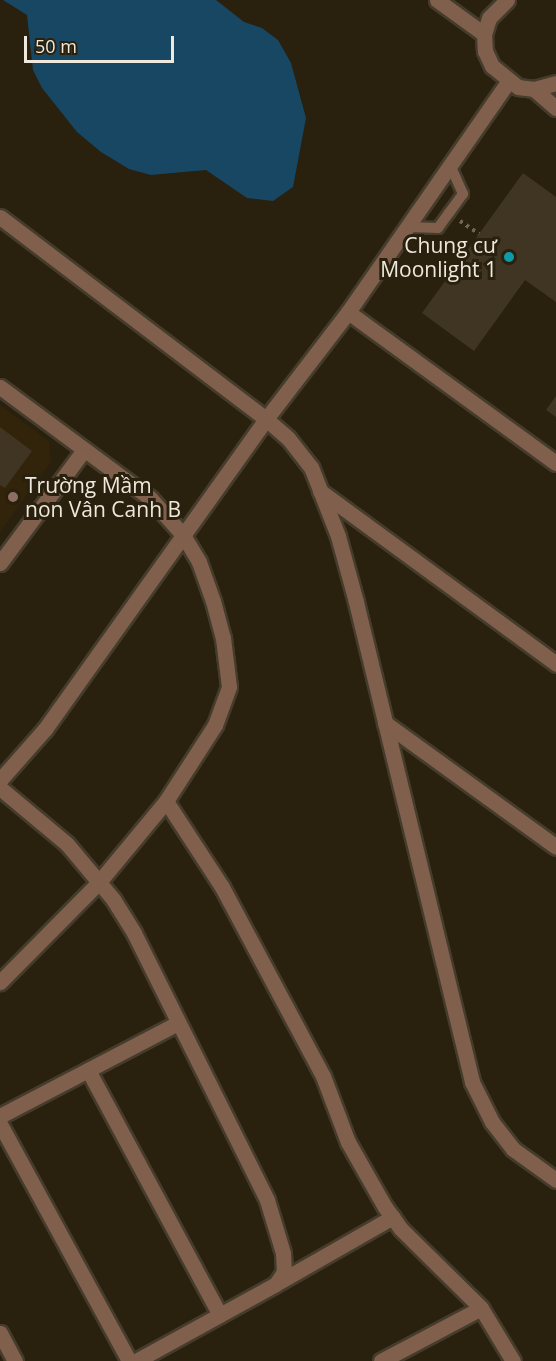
<!DOCTYPE html>
<meta charset="utf-8">
<style>
body{margin:0}
#map{position:relative;width:556px;height:1361px;overflow:hidden;background:#29200e;font-family:"Open Sans",sans-serif}
div>[style]{position:absolute}
[style*='--x']{left:calc(var(--x)*1px);top:calc(var(--y)*1px);width:calc(var(--w)*1px);rotate:calc(var(--a)*1deg)}
.built>*{inset:0;background:#31240b}
.water>*{inset:0;background:#174762}
.building>*{inset:0;background:#403523}
.path>*{height:4px;margin-top:-2px;transform-origin:0;background:repeating-linear-gradient(90deg,#6e6656 0 3px,transparent 0 7.5px)}
.roads{filter:drop-shadow(2px 0 #453c2b) drop-shadow(-2px 0 #453c2b) drop-shadow(0 2px #453c2b) drop-shadow(0 -2px #453c2b)}
.service>*{height:10px;margin:-5px;padding:0 5px;transform-origin:5px;border-radius:5px;background:#80604c}
.minor>*{height:15px;margin:-7.5px;padding:0 7.5px;transform-origin:7.5px;border-radius:7.5px;background:#80604c}
.tertiary>*{height:15px;margin:-7.5px;padding:0 7.5px;transform-origin:7.5px;border-radius:7.5px;background:#80604c}
.dots>*{width:16px;height:16px;translate:-50% -50%;box-sizing:border-box;border:3px solid #29200e;border-radius:50%}
span{translate:-50% -50%;white-space:nowrap;text-align:center;line-height:1.15;-webkit-text-stroke:6px #29200e;paint-order:stroke}
.poi-label{font-size:21px;color:#eee8dd}
.right{translate:-100% -50%;text-align:right}
.left{translate:0 -50%;text-align:left}
.scale{position:absolute;left:24px;top:36px;width:150px;height:27px;box-sizing:border-box;border:3px solid #eee8dd;border-top:0;padding-left:8px;font-size:18px;line-height:21px;white-space:nowrap;color:#eee8dd;-webkit-text-stroke:4px #29200e;paint-order:stroke}
</style>
<div id="map">
<div class="built">
<i style="clip-path:polygon(0 405px,49px 441px,51px 462px,0 532px)"></i>
</div>
<div class="water">
<i style="clip-path:polygon(3px 0,216px 0,244px 22px,262px 28px,278px 40px,291px 63px,306px 118px,293px 187px,273px 201px,247px 198px,206px 170px,151px 175px,129px 169px,101px 152px,77px 132px,42px 88px,33px 70px,27px 15px)"></i>
</div>
<div class="building">
<i style="clip-path:polygon(523px 173px,556px 197px,556px 302px,525px 280px,474px 351px,422px 313px)"></i>
<i style="clip-path:polygon(556px 396px,556px 417px,546px 410px)"></i>
<i style="clip-path:polygon(0 427px,32px 451px,5px 488px,0 485px)"></i>
</div>
<div class="path">
<i style="--x:460;--y:221;--w:23;--a:34"></i>
</div>
<div class="roads">
<div class="service">
<i style="--x:408;--y:227;--w:30;--a:2"></i>
<i style="--x:438;--y:228;--w:19;--a:-54"></i>
<i style="--x:449;--y:213;--w:24;--a:-54"></i>
<i style="--x:463;--y:194;--w:30;--a:-114"></i>
</div>
<div class="minor">
<i style="--x:348;--y:312;--w:257;--a:36"></i>
<i style="--x:0;--y:387;--w:187;--a:36.5"></i>
<i style="--x:150;--y:498;--w:50;--a:48.3"></i>
<i style="--x:183;--y:535;--w:31;--a:59"></i>
<i style="--x:199;--y:562;--w:41;--a:70.3"></i>
<i style="--x:213;--y:601;--w:38;--a:75"></i>
<i style="--x:223;--y:638;--w:49;--a:83"></i>
<i style="--x:229;--y:687;--w:40;--a:110.2"></i>
<i style="--x:215;--y:725;--w:90;--a:122.8"></i>
<i style="--x:166;--y:801;--w:105;--a:129.6"></i>
<i style="--x:99;--y:882;--w:141;--a:134.7"></i>
<i style="--x:320;--y:491;--w:293;--a:36.2"></i>
<i style="--x:0;--y:563;--w:141;--a:-53.4"></i>
<i style="--x:385;--y:723;--w:211;--a:35.9"></i>
<i style="--x:0;--y:780;--w:68;--a:-48.6"></i>
<i style="--x:45;--y:729;--w:381;--a:-54.5"></i>
<i style="--x:266;--y:419;--w:135;--a:-52.5"></i>
<i style="--x:348;--y:312;--w:280;--a:-55.2"></i>
<i style="--x:0;--y:788;--w:87;--a:39.9"></i>
<i style="--x:67;--y:844;--w:72;--a:50.1"></i>
<i style="--x:113;--y:899;--w:40;--a:58"></i>
<i style="--x:134;--y:933;--w:298;--a:63.5"></i>
<i style="--x:267;--y:1200;--w:55;--a:73.2"></i>
<i style="--x:283;--y:1253;--w:19;--a:87"></i>
<i style="--x:284;--y:1272;--w:14;--a:124"></i>
<i style="--x:276;--y:1284;--w:160;--a:151.2"></i>
<i style="--x:166;--y:801;--w:103;--a:56.9"></i>
<i style="--x:222;--y:887;--w:214;--a:61.9"></i>
<i style="--x:323;--y:1076;--w:71;--a:69.3"></i>
<i style="--x:348;--y:1142;--w:75;--a:60.4"></i>
<i style="--x:385;--y:1207;--w:27;--a:54"></i>
<i style="--x:401;--y:1229;--w:112;--a:44.6"></i>
<i style="--x:481;--y:1308;--w:62;--a:58.9"></i>
<i style="--x:88;--y:1070;--w:278;--a:61.7"></i>
<i style="--x:0;--y:1116;--w:201;--a:-27.6"></i>
<i style="--x:0;--y:1124;--w:270;--a:61.4"></i>
<i style="--x:279;--y:1282;--w:131;--a:-29.7"></i>
<i style="--x:0;--y:1333;--w:32;--a:62"></i>
<i style="--x:381;--y:1361;--w:113;--a:-27.9"></i>
</div>
<div class="tertiary">
<i style="--x:437;--y:0;--w:58;--a:35.9"></i>
<i style="--x:507;--y:0;--w:25;--a:135"></i>
<i style="--x:489;--y:18;--w:17;--a:107"></i>
<i style="--x:484;--y:34;--w:17;--a:87"></i>
<i style="--x:485;--y:51;--w:17;--a:65"></i>
<i style="--x:492;--y:66;--w:33;--a:39"></i>
<i style="--x:518;--y:87;--w:16;--a:7"></i>
<i style="--x:534;--y:89;--w:23;--a:-15"></i>
<i style="--x:534;--y:89;--w:29;--a:41"></i>
<i style="--x:0;--y:217;--w:334;--a:37.2"></i>
<i style="--x:266;--y:419;--w:29;--a:41"></i>
<i style="--x:288;--y:438;--w:37;--a:52"></i>
<i style="--x:311;--y:467;--w:74;--a:68.6"></i>
<i style="--x:338;--y:536;--w:68;--a:74.7"></i>
<i style="--x:356;--y:602;--w:494;--a:76.4"></i>
<i style="--x:472;--y:1082;--w:45;--a:63.4"></i>
<i style="--x:492;--y:1122;--w:34;--a:52"></i>
<i style="--x:513;--y:1149;--w:53;--a:35.8"></i>
</div>
</div>
<div class="dots">
<i style="left:509px;top:257px;background:#0f9aa8"></i>
<i style="left:13px;top:497px;background:#8d6e63"></i>
</div>
<div class="poi-label">
<span class="right" style="left:497px;top:257px">Chung cư<br>Moonlight 1</span>
<span class="left" style="left:25px;top:497px">Trường Mầm<br>non Vân Canh B</span>
</div>
<div class="scale">50 m</div>
</div>
